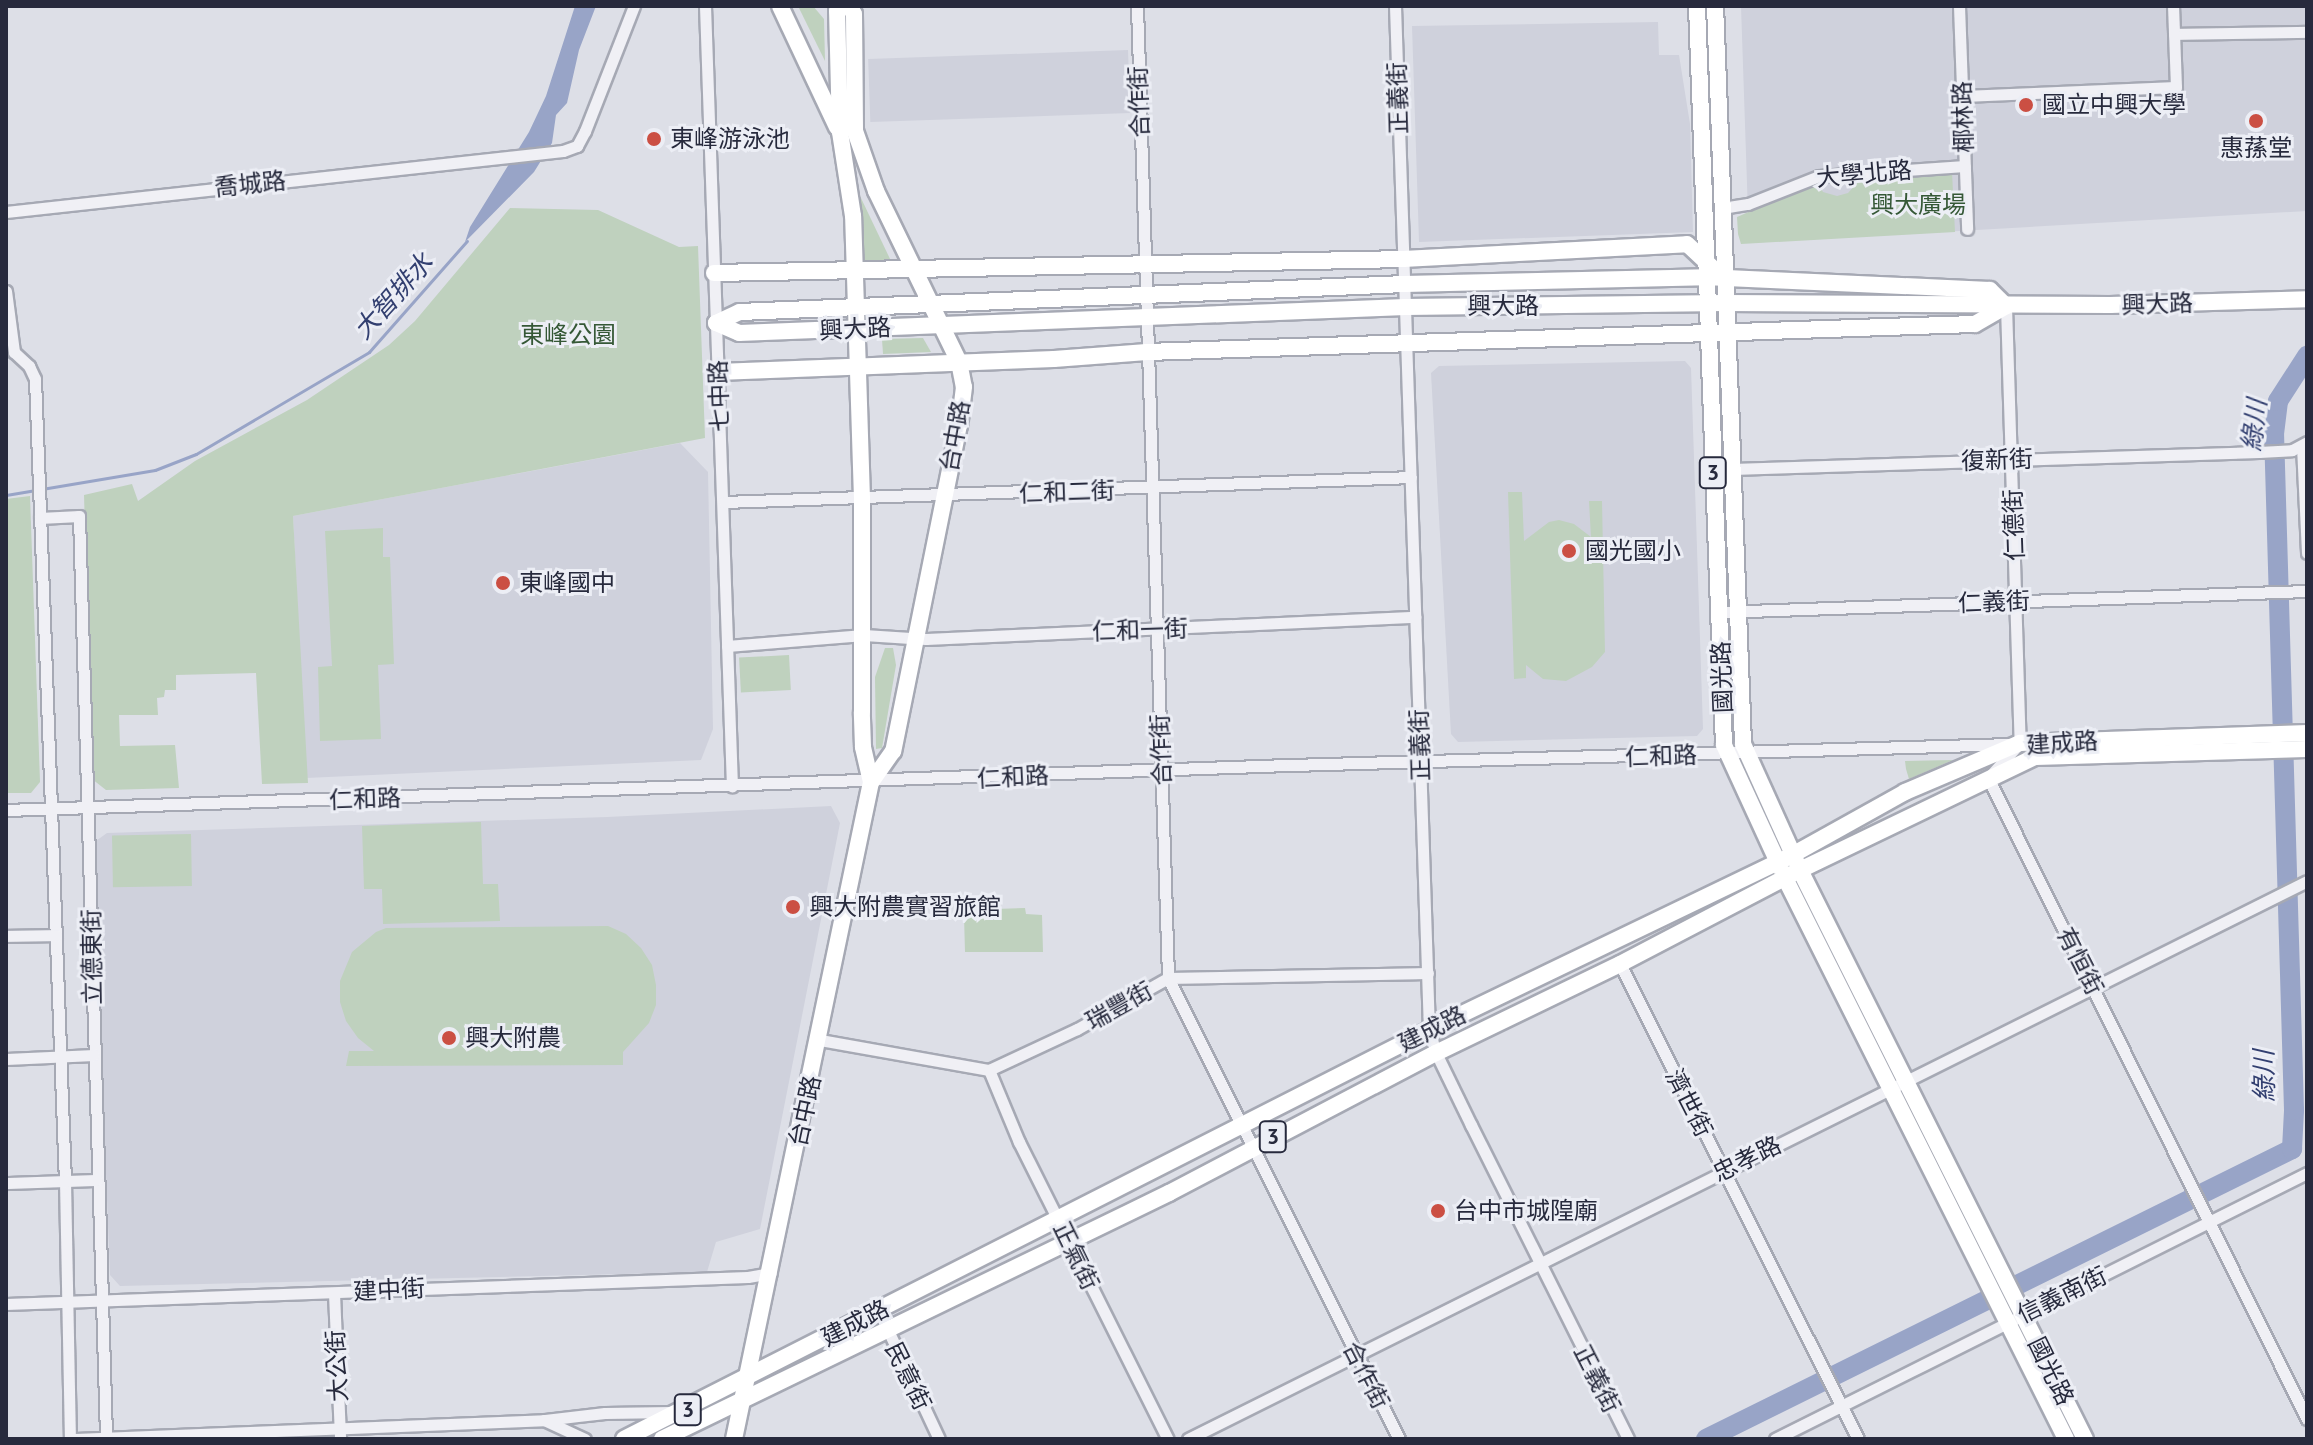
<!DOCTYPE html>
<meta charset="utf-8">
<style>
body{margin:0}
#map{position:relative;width:2313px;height:1445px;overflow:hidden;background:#dddfe7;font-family:"PT Sans","Noto Sans TC",sans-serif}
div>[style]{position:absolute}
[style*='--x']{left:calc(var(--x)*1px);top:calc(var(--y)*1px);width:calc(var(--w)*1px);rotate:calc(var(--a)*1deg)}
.built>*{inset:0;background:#cfd1dc;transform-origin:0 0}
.green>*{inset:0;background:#bfd1be;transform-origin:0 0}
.water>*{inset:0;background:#98a4c7}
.stream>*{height:3px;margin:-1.5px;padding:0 1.5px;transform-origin:1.5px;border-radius:1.5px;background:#98a4c7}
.river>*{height:20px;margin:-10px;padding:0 10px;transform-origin:10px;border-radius:10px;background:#98a4c7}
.roads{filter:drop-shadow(2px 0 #a6a9b4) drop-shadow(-2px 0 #a6a9b4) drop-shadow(0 2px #a6a9b4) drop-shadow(0 -2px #a6a9b4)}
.street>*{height:11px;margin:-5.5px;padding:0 5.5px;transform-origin:5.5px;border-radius:5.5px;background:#f0f0f5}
.secondary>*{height:16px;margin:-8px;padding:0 8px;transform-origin:8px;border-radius:8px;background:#fff}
.primary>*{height:16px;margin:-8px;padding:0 8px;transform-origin:8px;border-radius:8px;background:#fff}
.dots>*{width:22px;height:22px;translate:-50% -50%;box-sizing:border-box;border:4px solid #eceef5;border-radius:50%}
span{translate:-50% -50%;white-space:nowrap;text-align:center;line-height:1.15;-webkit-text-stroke:6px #eceef5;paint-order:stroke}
.shield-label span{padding:2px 6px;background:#eceef5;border:2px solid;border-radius:6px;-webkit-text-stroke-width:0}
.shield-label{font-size:22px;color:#272a3d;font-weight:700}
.street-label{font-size:24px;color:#272a3d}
.poi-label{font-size:24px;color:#272a3d}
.left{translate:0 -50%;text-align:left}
.park-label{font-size:24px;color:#355836}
.water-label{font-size:26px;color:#323f70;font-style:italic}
.frame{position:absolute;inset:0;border:8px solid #272a3d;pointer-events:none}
</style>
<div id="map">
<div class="built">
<i style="clip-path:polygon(1741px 6px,2307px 6px,2307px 211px,1749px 243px)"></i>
<i style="clip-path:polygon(1658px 22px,1659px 55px,1679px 55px,1690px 124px,1693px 232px,1419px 242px,1412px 26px)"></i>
<i style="left:1128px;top:50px;width:63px;height:260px;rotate:88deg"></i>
<i style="clip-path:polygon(1685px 361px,1691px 368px,1703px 729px,1697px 736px,1458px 742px,1451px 734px,1431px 373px,1439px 366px)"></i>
<i style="clip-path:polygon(680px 443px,708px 472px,713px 729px,701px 760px,306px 778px,293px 516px)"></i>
<i style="clip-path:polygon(831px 806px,840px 823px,760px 1229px,716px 1242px,707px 1272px,120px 1286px,110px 1275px,93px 843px,107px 833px,607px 817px)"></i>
</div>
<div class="green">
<i style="clip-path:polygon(798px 6px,813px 6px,824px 19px,825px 61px)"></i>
<i style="clip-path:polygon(1952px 172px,1955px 232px,1741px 244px,1738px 234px,1737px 217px,1817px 182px,1823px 192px,1837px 196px,1848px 193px,1858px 182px)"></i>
<i style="clip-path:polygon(860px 196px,891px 261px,863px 263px)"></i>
<i style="clip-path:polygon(510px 208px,598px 210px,679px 247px,698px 246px,705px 438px,293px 516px,308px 783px,262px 784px,256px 673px,176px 675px,176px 690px,165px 690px,164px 697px,157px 698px,158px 715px,119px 715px,120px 746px,175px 745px,179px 788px,106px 790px,92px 779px,84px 495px,132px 484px,138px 501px,195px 461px,307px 400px,389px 345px,415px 321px)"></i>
<i style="clip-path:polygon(923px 338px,931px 352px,883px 354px,882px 339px)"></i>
<i style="clip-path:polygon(1508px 492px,1522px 492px,1524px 541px,1549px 522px,1559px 520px,1574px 524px,1591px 537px,1589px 501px,1602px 501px,1605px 652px,1592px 667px,1566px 681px,1543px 679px,1526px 665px,1526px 678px,1514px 679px)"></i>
<i style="clip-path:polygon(30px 496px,40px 782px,31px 793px,6px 793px,6px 499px)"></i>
<i style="clip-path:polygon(383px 528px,383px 557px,390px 557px,394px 664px,378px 665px,381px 739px,320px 741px,318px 667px,332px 666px,325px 531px)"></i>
<i style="clip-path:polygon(885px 648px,893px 648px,896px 665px,882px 748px,876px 749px,875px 677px)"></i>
<i style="left:789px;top:655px;width:35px;height:50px;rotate:87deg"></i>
<i style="clip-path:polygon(1953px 760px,1909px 779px,1906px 769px,1905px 761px)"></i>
<i style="clip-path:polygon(481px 822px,483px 884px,498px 884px,500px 921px,383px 924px,382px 889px,364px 889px,362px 826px)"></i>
<i style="left:191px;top:834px;width:52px;height:79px;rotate:89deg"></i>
<i style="clip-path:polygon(1025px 908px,1026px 914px,1042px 915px,1043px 952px,965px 952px,964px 916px,992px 913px,995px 909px)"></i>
<i style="clip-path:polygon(608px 926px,626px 934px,641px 948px,652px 965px,656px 985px,656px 1005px,649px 1023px,623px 1052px,623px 1065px,346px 1066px,349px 1051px,374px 1051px,358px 1038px,346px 1021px,340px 1002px,340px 981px,352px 952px,376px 932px,386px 928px)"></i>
</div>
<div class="water">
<i style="clip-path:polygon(575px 6px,596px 6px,579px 50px,567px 103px,556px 115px,552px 143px,534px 172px,465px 242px,470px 227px,529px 132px,546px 96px)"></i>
</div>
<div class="stream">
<i style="--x:6;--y:495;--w:151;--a:-9.5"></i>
<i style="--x:155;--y:470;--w:44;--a:-21.3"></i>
<i style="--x:196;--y:454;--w:201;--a:-30.5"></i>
<i style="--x:369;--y:352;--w:148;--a:-48.6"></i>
</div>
<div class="river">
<i style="--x:1706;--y:1439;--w:654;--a:-26.33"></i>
<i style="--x:2292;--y:1149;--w:39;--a:-87"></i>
<i style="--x:2294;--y:1110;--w:676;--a:-91.69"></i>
<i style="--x:2274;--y:434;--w:33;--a:-83"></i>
<i style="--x:2278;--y:401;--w:54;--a:-57.2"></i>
</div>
<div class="roads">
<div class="street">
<i style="--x:705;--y:6;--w:781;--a:88.02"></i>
<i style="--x:1137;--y:6;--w:972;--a:88.17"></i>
<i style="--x:1168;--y:978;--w:516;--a:63.39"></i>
<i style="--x:1395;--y:6;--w:1025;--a:88.1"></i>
<i style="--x:1429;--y:1030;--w:24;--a:73"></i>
<i style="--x:1436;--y:1053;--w:80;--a:64.1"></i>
<i style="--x:1471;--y:1125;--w:351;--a:63.4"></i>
<i style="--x:1959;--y:6;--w:223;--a:87.9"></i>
<i style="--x:2174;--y:34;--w:133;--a:-0.9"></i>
<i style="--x:1963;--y:96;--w:213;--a:-2.4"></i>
<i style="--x:2176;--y:87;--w:81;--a:-92.1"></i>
<i style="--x:1722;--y:208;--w:26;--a:-9"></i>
<i style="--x:1748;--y:204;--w:76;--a:-21.5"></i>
<i style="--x:1819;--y:176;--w:146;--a:-3.9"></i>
<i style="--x:6;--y:212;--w:560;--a:-6.25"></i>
<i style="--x:563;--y:151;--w:15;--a:-20"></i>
<i style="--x:577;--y:146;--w:17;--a:-62"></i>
<i style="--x:585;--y:131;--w:134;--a:-68.6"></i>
<i style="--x:6;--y:291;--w:62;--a:82.5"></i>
<i style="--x:14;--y:352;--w:21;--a:43"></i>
<i style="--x:29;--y:366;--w:14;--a:65"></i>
<i style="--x:35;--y:379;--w:803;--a:87.86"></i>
<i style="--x:65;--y:1181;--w:258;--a:88.9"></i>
<i style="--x:2006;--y:306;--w:437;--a:88.2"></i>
<i style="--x:2302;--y:446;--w:107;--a:87.3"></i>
<i style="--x:1732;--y:469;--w:527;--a:-1.85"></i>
<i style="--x:2259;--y:452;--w:33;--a:-3"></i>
<i style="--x:2292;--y:450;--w:17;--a:-28"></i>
<i style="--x:724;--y:502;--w:687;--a:-2.08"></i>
<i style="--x:40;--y:518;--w:39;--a:-3"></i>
<i style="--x:79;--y:516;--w:923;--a:88.32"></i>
<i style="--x:1720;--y:612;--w:587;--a:-2.05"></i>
<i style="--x:727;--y:646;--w:137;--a:-4.6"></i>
<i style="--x:864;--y:635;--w:62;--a:3.7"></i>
<i style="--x:926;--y:639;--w:490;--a:-2.6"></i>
<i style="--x:2017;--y:746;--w:43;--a:132.2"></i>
<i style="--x:1988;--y:778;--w:716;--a:63.54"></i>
<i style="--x:6;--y:810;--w:1286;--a:-2.01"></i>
<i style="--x:1291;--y:765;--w:720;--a:-1.67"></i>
<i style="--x:6;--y:936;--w:50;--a:-1.1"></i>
<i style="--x:1620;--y:964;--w:531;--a:63.39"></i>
<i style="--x:820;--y:1040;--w:172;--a:10.1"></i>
<i style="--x:989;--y:1070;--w:97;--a:-25"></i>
<i style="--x:1077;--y:1029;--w:104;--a:-29.3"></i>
<i style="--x:1168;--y:978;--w:260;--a:-1.1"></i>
<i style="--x:6;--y:1059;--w:88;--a:-2.6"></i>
<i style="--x:989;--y:1070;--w:78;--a:67.4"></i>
<i style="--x:1019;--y:1142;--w:332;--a:63.4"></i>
<i style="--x:6;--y:1183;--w:91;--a:-1.9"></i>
<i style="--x:334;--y:1293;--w:146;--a:87.6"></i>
<i style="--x:6;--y:1304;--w:742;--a:-2.08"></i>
<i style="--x:748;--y:1277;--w:23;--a:-10"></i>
<i style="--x:879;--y:1311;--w:141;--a:64.9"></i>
<i style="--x:545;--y:1420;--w:60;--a:-6.7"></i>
<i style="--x:605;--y:1413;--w:66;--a:-0.9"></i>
<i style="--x:75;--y:1439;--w:469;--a:-2.3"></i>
<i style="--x:544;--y:1420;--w:45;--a:24.9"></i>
<i style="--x:1188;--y:1439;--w:1250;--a:-26.5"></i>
<i style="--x:1775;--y:1439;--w:595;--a:-26.57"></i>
</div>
<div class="secondary">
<i style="--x:780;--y:6;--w:134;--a:64.8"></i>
<i style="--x:849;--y:6;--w:9;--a:58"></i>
<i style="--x:854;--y:14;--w:117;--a:89.5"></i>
<i style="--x:855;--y:131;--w:64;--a:70.7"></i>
<i style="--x:876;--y:191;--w:190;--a:64.1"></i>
<i style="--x:959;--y:362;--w:25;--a:79"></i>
<i style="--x:964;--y:387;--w:38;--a:97"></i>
<i style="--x:959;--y:425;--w:333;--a:101.4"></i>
<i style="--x:893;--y:751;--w:38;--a:125"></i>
<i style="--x:714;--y:273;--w:689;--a:-1.16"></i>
<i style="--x:1403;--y:259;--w:284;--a:-3"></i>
<i style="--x:1687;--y:244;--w:33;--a:43"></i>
<i style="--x:716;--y:323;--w:25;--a:23"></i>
<i style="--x:739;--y:333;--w:667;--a:-2.24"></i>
<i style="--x:1405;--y:307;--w:319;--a:-0.7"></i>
<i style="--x:1724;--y:303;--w:386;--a:0.3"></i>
<i style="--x:2110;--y:305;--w:197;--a:-1.7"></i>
<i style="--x:716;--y:323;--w:26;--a:-25"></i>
<i style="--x:740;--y:312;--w:665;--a:-2.41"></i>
<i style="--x:1404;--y:284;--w:301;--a:-1.3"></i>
<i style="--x:1705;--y:277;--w:285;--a:2.6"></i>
<i style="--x:1990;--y:290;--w:23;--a:45"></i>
<i style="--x:718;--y:372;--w:336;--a:-2.2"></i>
<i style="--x:1054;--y:359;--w:93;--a:-4.3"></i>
<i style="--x:1147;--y:352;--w:828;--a:-1.94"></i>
<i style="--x:1975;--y:324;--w:34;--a:-30"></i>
<i style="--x:1792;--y:855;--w:129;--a:-29.1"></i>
<i style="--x:1905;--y:792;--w:125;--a:-23.1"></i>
<i style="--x:2020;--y:743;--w:287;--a:-2"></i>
<i style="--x:1785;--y:878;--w:627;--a:63.39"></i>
<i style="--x:734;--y:1439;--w:671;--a:-78.22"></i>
<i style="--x:871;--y:782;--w:36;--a:-103"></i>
<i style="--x:863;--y:747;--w:35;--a:-92"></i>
<i style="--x:862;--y:712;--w:213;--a:-90"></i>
<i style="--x:862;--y:499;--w:283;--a:-91.8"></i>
<i style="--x:853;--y:216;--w:85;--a:-98.8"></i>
<i style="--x:840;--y:132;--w:121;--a:-91.4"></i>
<i style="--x:837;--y:11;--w:6;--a:-51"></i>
<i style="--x:2085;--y:1439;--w:636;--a:-116.61"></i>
<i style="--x:1800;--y:870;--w:261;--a:-25.7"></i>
<i style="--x:2035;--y:757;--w:272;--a:-1.7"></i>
</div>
<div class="primary">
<i style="--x:1697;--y:6;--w:739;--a:87.91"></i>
<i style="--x:1724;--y:745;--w:136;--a:65.3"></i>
<i style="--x:624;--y:1439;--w:903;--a:-26.93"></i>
<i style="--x:1429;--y:1030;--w:403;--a:-25.7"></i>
<i style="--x:662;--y:1439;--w:564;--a:-25.88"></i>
<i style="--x:1169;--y:1193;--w:301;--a:-27.7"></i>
<i style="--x:1436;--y:1053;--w:204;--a:-25.8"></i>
<i style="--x:1620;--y:964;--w:203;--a:-27.6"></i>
<i style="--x:1800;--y:870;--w:138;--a:-114.3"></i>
<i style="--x:1743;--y:744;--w:739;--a:-92.17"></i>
</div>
</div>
<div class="dots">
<i style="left:2026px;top:105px;background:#cb4f43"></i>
<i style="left:2256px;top:121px;background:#cb4f43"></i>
<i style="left:654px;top:139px;background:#cb4f43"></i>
<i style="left:1569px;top:551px;background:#cb4f43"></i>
<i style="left:503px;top:583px;background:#cb4f43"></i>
<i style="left:793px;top:907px;background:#cb4f43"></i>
<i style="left:449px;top:1038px;background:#cb4f43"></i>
<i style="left:1438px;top:1211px;background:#cb4f43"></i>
</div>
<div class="shield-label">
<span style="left:1713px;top:473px">3</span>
<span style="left:1273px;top:1137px">3</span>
<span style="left:688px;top:1410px">3</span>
</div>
<div class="street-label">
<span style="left:1398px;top:98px;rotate:-92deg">正義街</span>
<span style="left:1139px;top:102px;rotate:-92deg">合作街</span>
<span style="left:1963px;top:117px;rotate:-92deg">椰林路</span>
<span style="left:1864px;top:174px;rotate:-5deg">大學北路</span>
<span style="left:250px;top:184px;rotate:-6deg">喬城路</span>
<span style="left:2157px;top:304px;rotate:-2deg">興大路</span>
<span style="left:1503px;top:306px">興大路</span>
<span style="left:855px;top:329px;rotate:-3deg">興大路</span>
<span style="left:719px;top:396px;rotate:-92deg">七中路</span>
<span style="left:955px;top:436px;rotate:-80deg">台中路</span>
<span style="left:1997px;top:460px;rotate:-2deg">復新街</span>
<span style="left:1067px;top:492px;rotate:-2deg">仁和二街</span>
<span style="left:2014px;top:525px;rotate:-92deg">仁德街</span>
<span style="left:1994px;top:602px;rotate:-2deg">仁義街</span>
<span style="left:1140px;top:630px;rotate:-2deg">仁和一街</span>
<span style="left:1722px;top:677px;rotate:-92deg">國光路</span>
<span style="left:2062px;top:743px;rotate:-4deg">建成路</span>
<span style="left:1420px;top:745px;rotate:-92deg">正義街</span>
<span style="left:1161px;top:750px;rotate:-92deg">合作街</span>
<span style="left:1661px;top:756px;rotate:-2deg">仁和路</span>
<span style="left:1013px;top:777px;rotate:-3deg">仁和路</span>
<span style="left:365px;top:799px;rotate:-2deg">仁和路</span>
<span style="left:92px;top:957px;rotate:-91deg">立德東街</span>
<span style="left:2080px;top:961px;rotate:63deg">有恒街</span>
<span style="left:1119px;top:1006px;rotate:-29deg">瑞豐街</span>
<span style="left:1432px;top:1029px;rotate:-27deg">建成路</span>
<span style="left:1689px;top:1103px;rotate:63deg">濟世街</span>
<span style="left:805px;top:1111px;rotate:-78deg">台中路</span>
<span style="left:1747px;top:1159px;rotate:-26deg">忠孝路</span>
<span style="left:1076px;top:1256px;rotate:64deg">正氣街</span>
<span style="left:389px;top:1290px;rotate:-3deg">建中街</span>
<span style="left:2062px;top:1295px;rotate:-26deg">信義南街</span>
<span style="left:855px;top:1323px;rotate:-27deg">建成路</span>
<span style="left:337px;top:1366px;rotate:-93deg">大公街</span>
<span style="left:2051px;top:1371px;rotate:64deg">國光路</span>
<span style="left:1366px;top:1375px;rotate:63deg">合作街</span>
<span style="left:908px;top:1376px;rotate:64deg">民意街</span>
<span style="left:1597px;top:1379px;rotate:63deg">正義街</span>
</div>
<div class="poi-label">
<span class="left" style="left:2042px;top:105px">國立中興大學</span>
<span class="left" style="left:670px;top:139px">東峰游泳池</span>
<span style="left:2256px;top:148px">惠蓀堂</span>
<span class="left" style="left:1585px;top:551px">國光國小</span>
<span class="left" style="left:519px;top:583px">東峰國中</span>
<span class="left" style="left:809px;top:907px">興大附農實習旅館</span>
<span class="left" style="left:465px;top:1038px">興大附農</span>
<span class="left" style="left:1454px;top:1211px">台中市城隍廟</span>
</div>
<div class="park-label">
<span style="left:1918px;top:205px">興大廣場</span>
<span style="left:568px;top:335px">東峰公園</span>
</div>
<div class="water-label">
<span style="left:393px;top:296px;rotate:-48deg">大智排水</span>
<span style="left:2254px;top:425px;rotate:-83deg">綠川</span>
<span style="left:2264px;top:1076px;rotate:-91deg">綠川</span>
</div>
<div class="frame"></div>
</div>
